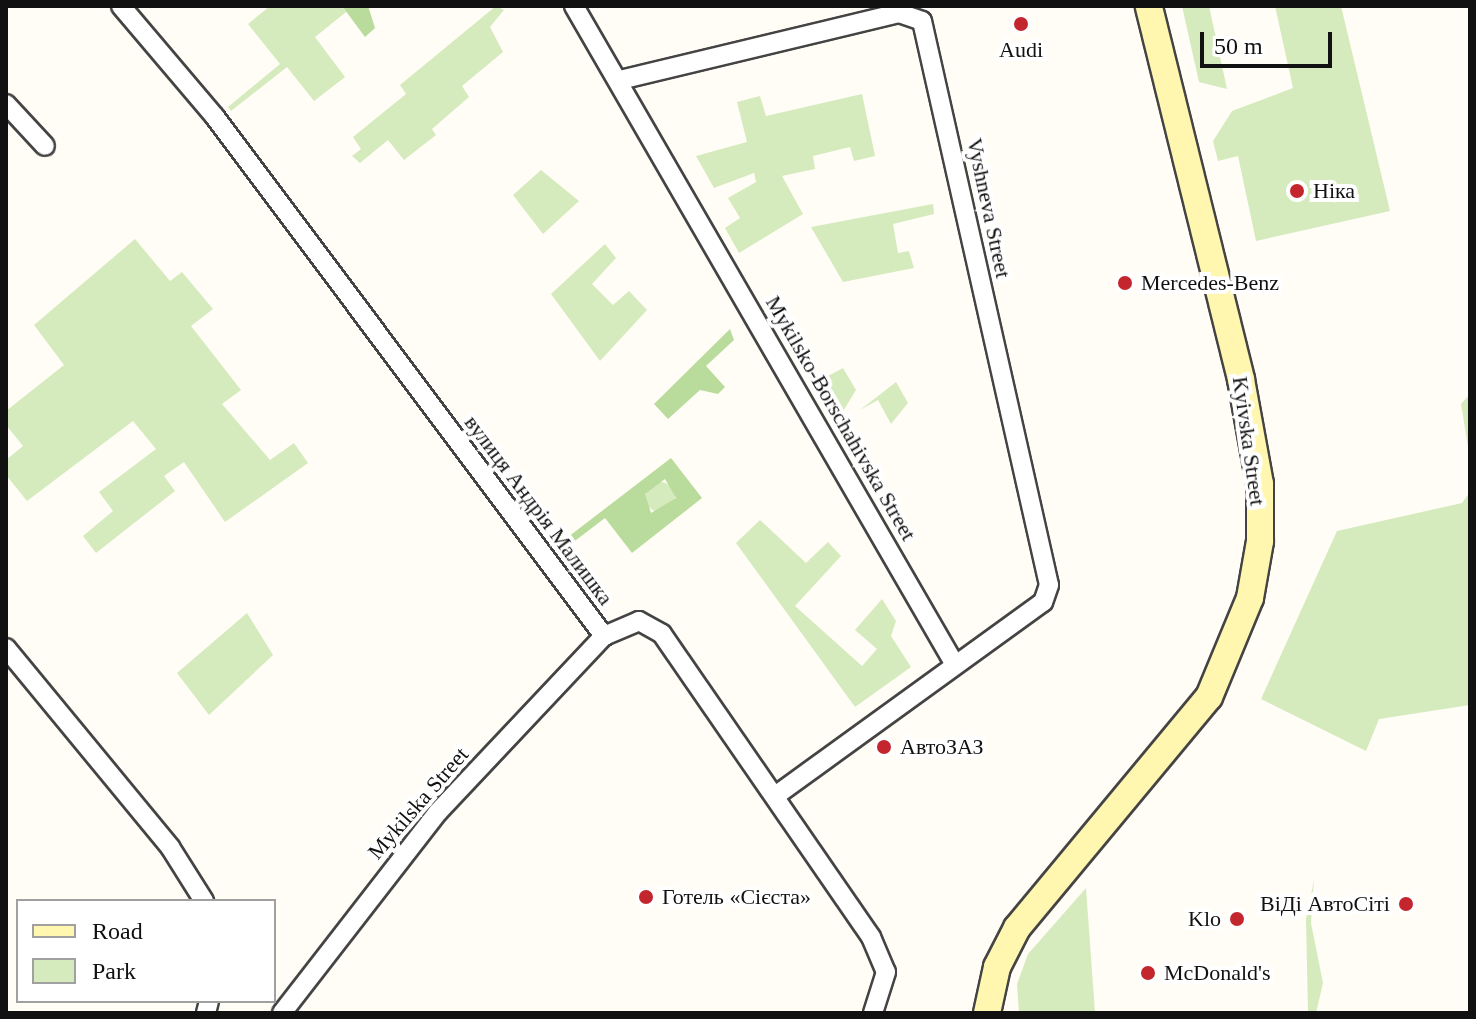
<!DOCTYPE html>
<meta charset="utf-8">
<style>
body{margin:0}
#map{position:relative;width:1476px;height:1019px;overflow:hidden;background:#fffdf5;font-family:"Times New Roman",serif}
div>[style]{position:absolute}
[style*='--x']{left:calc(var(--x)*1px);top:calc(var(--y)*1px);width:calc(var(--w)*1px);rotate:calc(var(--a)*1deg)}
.green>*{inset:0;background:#d5ebbd}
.round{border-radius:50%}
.forest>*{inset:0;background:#b9dc9c}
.roads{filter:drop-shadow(2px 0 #444) drop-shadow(-2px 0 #444) drop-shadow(0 2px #444) drop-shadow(0 -2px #444)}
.street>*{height:18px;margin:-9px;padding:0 9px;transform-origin:9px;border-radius:9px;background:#fff}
.secondary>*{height:26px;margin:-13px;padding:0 13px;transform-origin:13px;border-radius:13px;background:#fff6b0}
.dots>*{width:22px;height:22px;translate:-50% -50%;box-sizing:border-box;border:4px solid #fff;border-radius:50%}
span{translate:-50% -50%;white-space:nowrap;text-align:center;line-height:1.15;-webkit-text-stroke:8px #fff;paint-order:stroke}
.poi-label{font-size:22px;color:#111}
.left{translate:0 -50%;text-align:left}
.right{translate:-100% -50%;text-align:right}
.street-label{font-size:22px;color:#111}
.frame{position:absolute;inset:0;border:8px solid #111;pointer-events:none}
.legend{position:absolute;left:16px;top:899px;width:260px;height:104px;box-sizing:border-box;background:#fff;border:2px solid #a0a0a0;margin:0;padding:10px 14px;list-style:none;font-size:24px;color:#111}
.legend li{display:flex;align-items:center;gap:16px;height:40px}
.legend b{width:40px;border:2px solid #a0a0a0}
.scale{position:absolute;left:1200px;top:32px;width:132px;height:36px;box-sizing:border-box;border:4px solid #111;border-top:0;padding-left:10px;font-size:24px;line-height:28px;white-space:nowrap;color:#111;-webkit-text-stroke:6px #fff;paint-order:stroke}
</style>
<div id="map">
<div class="green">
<i style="clip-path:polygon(270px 6px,342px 6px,346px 12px,315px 37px,345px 77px,314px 101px,287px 67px,231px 111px,228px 107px,280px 64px,248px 24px)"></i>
<i style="clip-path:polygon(496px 6px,504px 10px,490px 27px,503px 52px,462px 86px,469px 97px,432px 129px,436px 135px,404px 160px,388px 140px,360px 163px,352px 156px,361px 149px,353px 137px,406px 94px,400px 85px)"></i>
<i style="clip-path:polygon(1182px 6px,1209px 6px,1227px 89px,1199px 82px)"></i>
<i style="clip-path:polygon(1275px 6px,1341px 6px,1390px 211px,1256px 241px,1238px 156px,1218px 161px,1213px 141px,1232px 111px,1293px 88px)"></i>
<i style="clip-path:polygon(862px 94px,875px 156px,854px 161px,850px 147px,813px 156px,815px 169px,782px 176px,803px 214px,739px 253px,725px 228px,740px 218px,728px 198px,756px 182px,754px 173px,714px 188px,696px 156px,747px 142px,737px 102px,760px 96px,766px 116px)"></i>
<i style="clip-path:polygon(541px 170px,579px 201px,543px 234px,513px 195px)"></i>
<i style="clip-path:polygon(933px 204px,934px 214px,893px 224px,898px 253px,909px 251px,914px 268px,843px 282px,811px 227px)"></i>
<i style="clip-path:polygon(135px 239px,170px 281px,182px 272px,213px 309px,191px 326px,241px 390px,222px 404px,270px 460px,294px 443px,308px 463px,225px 522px,184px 462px,164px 476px,175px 491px,96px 553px,83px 536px,113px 511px,99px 492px,156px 449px,133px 421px,27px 501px,6px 475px,6px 460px,23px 446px,6px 425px,6px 411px,64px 365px,34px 325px)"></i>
<i style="clip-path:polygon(605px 244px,616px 258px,592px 284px,613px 305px,629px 291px,647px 310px,600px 361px,551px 294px)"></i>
<i style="clip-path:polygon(843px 368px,856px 390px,837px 421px,815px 383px)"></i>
<i style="clip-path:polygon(896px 382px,908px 403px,891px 424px,878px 400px,860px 410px)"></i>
<i style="clip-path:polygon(1470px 394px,1470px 459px,1461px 404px)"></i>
<i class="round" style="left:645px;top:482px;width:30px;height:30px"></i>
<i style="clip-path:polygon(1470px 492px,1470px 705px,1379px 719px,1366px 751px,1261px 699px,1337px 531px,1462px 503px)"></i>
<i style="clip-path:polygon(760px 520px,806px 563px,828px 542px,841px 556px,795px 606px,862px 666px,877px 649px,855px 630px,882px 599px,896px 621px,891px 636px,911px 667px,855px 707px,736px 543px)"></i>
<i style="clip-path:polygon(247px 613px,273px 655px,209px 715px,177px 673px)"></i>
<i style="clip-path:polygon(1314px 880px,1311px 923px,1323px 983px,1316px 1013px,1308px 1013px,1306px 919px)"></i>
<i style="clip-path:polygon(1086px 888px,1095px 1013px,1019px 1013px,1017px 984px,1028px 954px)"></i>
</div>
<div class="forest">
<i style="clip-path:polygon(342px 6px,368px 6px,375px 28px,365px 37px)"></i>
<i style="clip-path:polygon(730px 329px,734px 340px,706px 366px,725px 387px,718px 394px,700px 390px,668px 419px,654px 404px)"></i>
<i style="clip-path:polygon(evenodd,671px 458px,702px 498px,632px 553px,605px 518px,559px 553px,555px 547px,671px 458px,665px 479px,676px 498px,651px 513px,645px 494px,665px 479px)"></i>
</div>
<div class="roads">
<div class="street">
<i style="--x:121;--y:6;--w:145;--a:49.7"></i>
<i style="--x:215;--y:117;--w:649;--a:53.15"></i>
<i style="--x:574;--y:6;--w:759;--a:59.96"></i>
<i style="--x:620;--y:80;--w:287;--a:-13.5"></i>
<i style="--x:899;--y:13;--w:24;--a:19"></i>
<i style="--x:922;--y:21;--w:578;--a:77.31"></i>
<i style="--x:1049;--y:585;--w:18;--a:109"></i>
<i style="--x:1043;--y:602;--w:329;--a:144.1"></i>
<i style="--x:6;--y:104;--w:57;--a:47.1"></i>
<i style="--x:6;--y:648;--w:258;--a:50.5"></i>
<i style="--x:170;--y:847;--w:64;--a:57.8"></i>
<i style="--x:206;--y:1013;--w:12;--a:-76"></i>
<i style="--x:282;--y:1013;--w:254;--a:-52.2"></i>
<i style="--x:438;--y:812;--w:242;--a:-46.7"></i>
<i style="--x:604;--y:636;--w:38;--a:-23"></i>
<i style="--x:639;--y:621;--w:26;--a:29"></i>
<i style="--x:662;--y:634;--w:368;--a:55.4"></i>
<i style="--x:871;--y:937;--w:38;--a:67"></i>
<i style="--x:886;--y:972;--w:43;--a:107.6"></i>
</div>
<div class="secondary">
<i style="--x:987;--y:1013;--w:47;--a:-77.7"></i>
<i style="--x:997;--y:967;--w:44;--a:-62.9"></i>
<i style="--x:1017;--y:928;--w:300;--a:-50.3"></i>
<i style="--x:1209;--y:697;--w:107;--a:-67.5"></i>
<i style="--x:1250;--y:598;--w:58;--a:-80"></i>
<i style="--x:1260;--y:541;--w:57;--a:-90"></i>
<i style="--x:1260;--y:484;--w:107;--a:-100.3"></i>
<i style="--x:1241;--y:379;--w:384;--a:-103.9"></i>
</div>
</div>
<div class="dots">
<i style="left:1021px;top:24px;background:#c4262e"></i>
<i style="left:1297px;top:191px;background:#c4262e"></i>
<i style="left:1125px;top:283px;background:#c4262e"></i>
<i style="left:884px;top:747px;background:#c4262e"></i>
<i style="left:646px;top:897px;background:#c4262e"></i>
<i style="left:1406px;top:904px;background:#c4262e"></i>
<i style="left:1237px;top:919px;background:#c4262e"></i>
<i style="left:1148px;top:973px;background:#c4262e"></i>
</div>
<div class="poi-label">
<span style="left:1021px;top:50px">Audi</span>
<span class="left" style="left:1313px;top:191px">Ніка</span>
<span class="left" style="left:1141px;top:283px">Mercedes-Benz</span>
<span class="left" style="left:900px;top:747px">АвтоЗАЗ</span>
<span class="left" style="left:662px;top:897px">Готель «Сієста»</span>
<span class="right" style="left:1390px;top:904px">ВіДі АвтоСіті</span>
<span class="right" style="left:1221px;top:919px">Klo</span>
<span class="left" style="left:1164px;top:973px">McDonald's</span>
</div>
<div class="street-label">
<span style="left:989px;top:208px;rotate:78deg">Vyshneva Street</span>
<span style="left:841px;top:418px;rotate:60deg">Mykilsko-Borschahivska Street</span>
<span style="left:1249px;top:441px;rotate:82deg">Kyivska Street</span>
<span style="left:539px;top:510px;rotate:53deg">вулиця Андрія Малишка</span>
<span style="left:418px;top:803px;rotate:-49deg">Mykilska Street</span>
</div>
<div class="frame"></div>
<ul class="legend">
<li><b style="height:10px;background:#fff6b0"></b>Road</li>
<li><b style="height:22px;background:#d5ebbd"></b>Park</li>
</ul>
<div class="scale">50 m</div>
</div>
